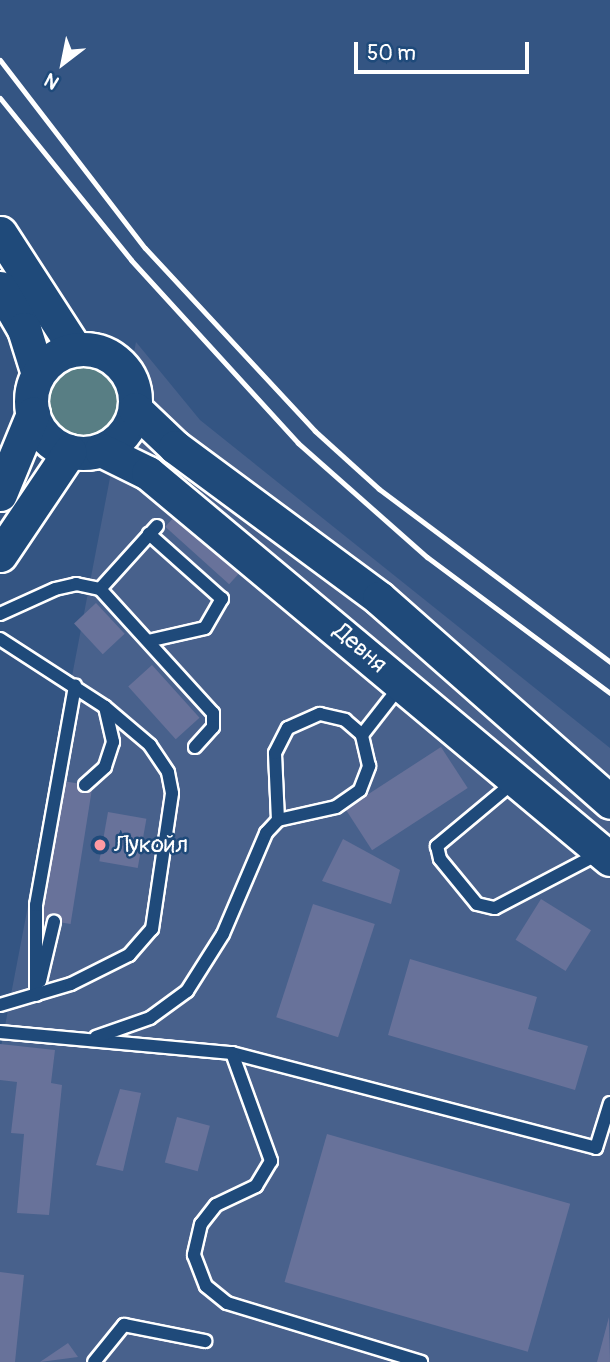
<!DOCTYPE html>
<meta charset="utf-8">
<style>
body{margin:0}
#map{position:relative;width:610px;height:1362px;overflow:hidden;background:#345583;font-family:Pangolin,sans-serif}
div>[style]{position:absolute}
[style*='--x']{left:calc(var(--x)*1px);top:calc(var(--y)*1px);width:calc(var(--w)*1px);rotate:calc(var(--a)*1deg)}
.built>*{inset:0;background:#48618c}
.green>*{inset:0;background:#587e84}
.round{border-radius:50%}
.building>*{inset:0;background:#68729a;transform-origin:0 0}
.roads{filter:drop-shadow(2px 0 #fff) drop-shadow(-2px 0 #fff) drop-shadow(0 2px #fff) drop-shadow(0 -2px #fff)}
.lane>*{height:12px;margin:-6px;padding:0 6px;transform-origin:6px;border-radius:6px;background:#1f4a7a}
.secondary>*{height:33px;margin:-16.5px;padding:0 16.5px;transform-origin:16.5px;border-radius:16.5px;background:#1f4a7a}
.secondary>.ring{margin:-16.5px;padding:0;box-sizing:content-box;background:none;border:33px solid #1f4a7a;border-radius:50%}
.rail>*{height:5px;margin:-2.5px;padding:0 2.5px;transform-origin:2.5px;border-radius:2.5px;background:#fff}
.dots>*{width:19px;height:19px;translate:-50% -50%;box-sizing:border-box;border:4px solid #1f4a7a;border-radius:50%}
span{translate:-50% -50%;white-space:nowrap;text-align:center;line-height:1.15;-webkit-text-stroke:5px #1f4a7a;paint-order:stroke}
.street-label{font-size:24px;color:#fff}
.poi-label{font-size:24px;color:#fff}
.left{translate:0 -50%;text-align:left}
.north{position:absolute;left:28px;top:28px;width:70px;height:70px;-webkit-text-stroke:5px #1f4a7a;paint-order:stroke;rotate:212deg;font-size:19px;font-weight:700;line-height:28px;text-align:center;color:#fff}
.north::after{content:'';display:block;margin:auto;width:24px;height:32px;background:#fff;clip-path:polygon(50% 0,100% 100%,50% 72%,0 100%)}
.scale{position:absolute;left:354px;top:42px;width:175px;height:32px;box-sizing:border-box;border:4px solid #fff;border-top:0;padding-left:9px;font-size:21px;line-height:24px;white-space:nowrap;color:#fff;-webkit-text-stroke:5px #1f4a7a;paint-order:stroke}
</style>
<div id="map">
<div class="built">
<i style="clip-path:polygon(136px 342px,200px 420px,610px 748px,610px 1362px,0 1362px,0 1052px)"></i>
</div>
<div class="green">
<i class="round" style="left:46px;top:364px;width:72px;height:72px"></i>
</div>
<div class="building">
<i style="left:184px;top:506px;width:86px;height:28px;rotate:42deg"></i>
<i style="left:96px;top:603px;width:42px;height:30px;rotate:47deg"></i>
<i style="left:152px;top:665px;width:71px;height:32px;rotate:48deg"></i>
<i style="left:441px;top:747px;width:49px;height:114px;rotate:57deg"></i>
<i style="left:50px;top:779px;width:43px;height:140px;rotate:9deg"></i>
<i style="left:108px;top:812px;width:39px;height:50px;rotate:10deg"></i>
<i style="clip-path:polygon(343px 839px,400px 870px,391px 904px,322px 881px)"></i>
<i style="left:541px;top:899px;width:59px;height:48px;rotate:32deg"></i>
<i style="left:313px;top:904px;width:65px;height:119px;rotate:18deg"></i>
<i style="clip-path:polygon(410px 959px,537px 997px,528px 1029px,588px 1046px,575px 1090px,388px 1035px)"></i>
<i style="clip-path:polygon(0 1044px,55px 1050px,51px 1083px,62px 1085px,49px 1215px,17px 1213px,24px 1134px,11px 1133px,17px 1082px,0 1080px)"></i>
<i style="clip-path:polygon(120px 1089px,141px 1093px,123px 1171px,96px 1165px)"></i>
<i style="left:177px;top:1117px;width:34px;height:47px;rotate:15deg"></i>
<i style="left:327px;top:1134px;width:253px;height:154px;rotate:16deg"></i>
<i style="clip-path:polygon(0 1272px,24px 1275px,15px 1362px,0 1362px)"></i>
<i style="clip-path:polygon(609px 1317px,610px 1362px,597px 1362px)"></i>
<i style="clip-path:polygon(68px 1343px,78px 1357px,40px 1362px)"></i>
</div>
<div class="roads">
<div class="lane">
<i style="--x:100;--y:589;--w:85;--a:-47.9"></i>
<i style="--x:0;--y:614;--w:60;--a:-24.4"></i>
<i style="--x:55;--y:589;--w:22;--a:-13"></i>
<i style="--x:76;--y:584;--w:25;--a:12"></i>
<i style="--x:100;--y:589;--w:168;--a:47.7"></i>
<i style="--x:213;--y:713;--w:14;--a:90"></i>
<i style="--x:213;--y:727;--w:27;--a:132"></i>
<i style="--x:0;--y:639;--w:125;--a:32.9"></i>
<i style="--x:105;--y:707;--w:36;--a:77"></i>
<i style="--x:113;--y:742;--w:26;--a:108"></i>
<i style="--x:105;--y:767;--w:27;--a:138"></i>
<i style="--x:148;--y:641;--w:58;--a:-12.8"></i>
<i style="--x:205;--y:628;--w:34;--a:-60"></i>
<i style="--x:222;--y:599;--w:98;--a:-138.3"></i>
<i style="--x:515;--y:781;--w:102;--a:140.2"></i>
<i style="--x:437;--y:846;--w:13;--a:77"></i>
<i style="--x:440;--y:859;--w:58;--a:50.6"></i>
<i style="--x:477;--y:904;--w:18;--a:13"></i>
<i style="--x:495;--y:908;--w:116;--a:-27.7"></i>
<i style="--x:278;--y:820;--w:67;--a:-92.6"></i>
<i style="--x:275;--y:753;--w:28;--a:-63"></i>
<i style="--x:288;--y:728;--w:35;--a:-24"></i>
<i style="--x:320;--y:714;--w:26;--a:13"></i>
<i style="--x:345;--y:720;--w:23;--a:41"></i>
<i style="--x:40;--y:981;--w:61;--a:-76.7"></i>
<i style="--x:36;--y:995;--w:90;--a:-90"></i>
<i style="--x:36;--y:905;--w:223;--a:-79.9"></i>
<i style="--x:0;--y:1005;--w:74;--a:-16.5"></i>
<i style="--x:71;--y:984;--w:65;--a:-26.6"></i>
<i style="--x:129;--y:955;--w:35;--a:-49"></i>
<i style="--x:152;--y:929;--w:137;--a:-81.6"></i>
<i style="--x:172;--y:793;--w:21;--a:-101"></i>
<i style="--x:168;--y:772;--w:32;--a:-124"></i>
<i style="--x:150;--y:745;--w:59;--a:-139.8"></i>
<i style="--x:0;--y:1032;--w:233;--a:5.2"></i>
<i style="--x:232;--y:1053;--w:376;--a:14.6"></i>
<i style="--x:596;--y:1148;--w:47;--a:-72.7"></i>
<i style="--x:96;--y:1037;--w:57;--a:-19.4"></i>
<i style="--x:150;--y:1018;--w:46;--a:-36.1"></i>
<i style="--x:187;--y:991;--w:67;--a:-57.7"></i>
<i style="--x:223;--y:934;--w:110;--a:-66.9"></i>
<i style="--x:266;--y:833;--w:18;--a:-47"></i>
<i style="--x:278;--y:820;--w:59;--a:-12.6"></i>
<i style="--x:336;--y:807;--w:29;--a:-35"></i>
<i style="--x:360;--y:790;--w:26;--a:-69"></i>
<i style="--x:369;--y:766;--w:32;--a:-103"></i>
<i style="--x:362;--y:735;--w:63;--a:-52"></i>
<i style="--x:232;--y:1053;--w:115;--a:70.1"></i>
<i style="--x:271;--y:1161;--w:29;--a:121"></i>
<i style="--x:256;--y:1186;--w:44;--a:154.6"></i>
<i style="--x:216;--y:1205;--w:24;--a:128"></i>
<i style="--x:201;--y:1224;--w:32;--a:103"></i>
<i style="--x:194;--y:1255;--w:33;--a:69"></i>
<i style="--x:206;--y:1286;--w:27;--a:39"></i>
<i style="--x:227;--y:1303;--w:203;--a:16.9"></i>
<i style="--x:94;--y:1362;--w:48;--a:-51"></i>
<i style="--x:124;--y:1325;--w:83;--a:11.2"></i>
</div>
<div class="secondary">
<i style="--x:0;--y:233;--w:138;--a:57.1"></i>
<i style="--x:0;--y:288;--w:48;--a:59.7"></i>
<i style="--x:24;--y:329;--w:47;--a:72.7"></i>
<i class="ring" style="left:31px;top:349px;width:71px;height:71px"></i>
<i style="--x:135;--y:409;--w:55;--a:43.5"></i>
<i style="--x:175;--y:447;--w:254;--a:36.5"></i>
<i style="--x:379;--y:598;--w:308;--a:41.4"></i>
<i style="--x:101;--y:450;--w:52;--a:26.1"></i>
<i style="--x:148;--y:473;--w:602;--a:39.88"></i>
<i style="--x:0;--y:494;--w:87;--a:-67.6"></i>
<i style="--x:0;--y:555;--w:125;--a:-56.1"></i>
</div>
</div>
<div class="rail">
<i style="--x:0;--y:60;--w:237;--a:52.4"></i>
<i style="--x:145;--y:248;--w:250;--a:47.1"></i>
<i style="--x:315;--y:431;--w:86;--a:42.2"></i>
<i style="--x:379;--y:489;--w:289;--a:36.8"></i>
<i style="--x:0;--y:98;--w:208;--a:51"></i>
<i style="--x:131;--y:260;--w:248;--a:47.6"></i>
<i style="--x:298;--y:443;--w:172;--a:41.5"></i>
<i style="--x:427;--y:557;--w:228;--a:36.6"></i>
</div>
<div class="dots">
<i style="left:100px;top:845px;background:#ff9aa2"></i>
</div>
<div class="street-label">
<span style="left:360px;top:648px;rotate:41deg">Девня</span>
</div>
<div class="poi-label">
<span class="left" style="left:114px;top:845px">Лукойл</span>
</div>
<div class="north">N</div>
<div class="scale">50 m</div>
</div>
